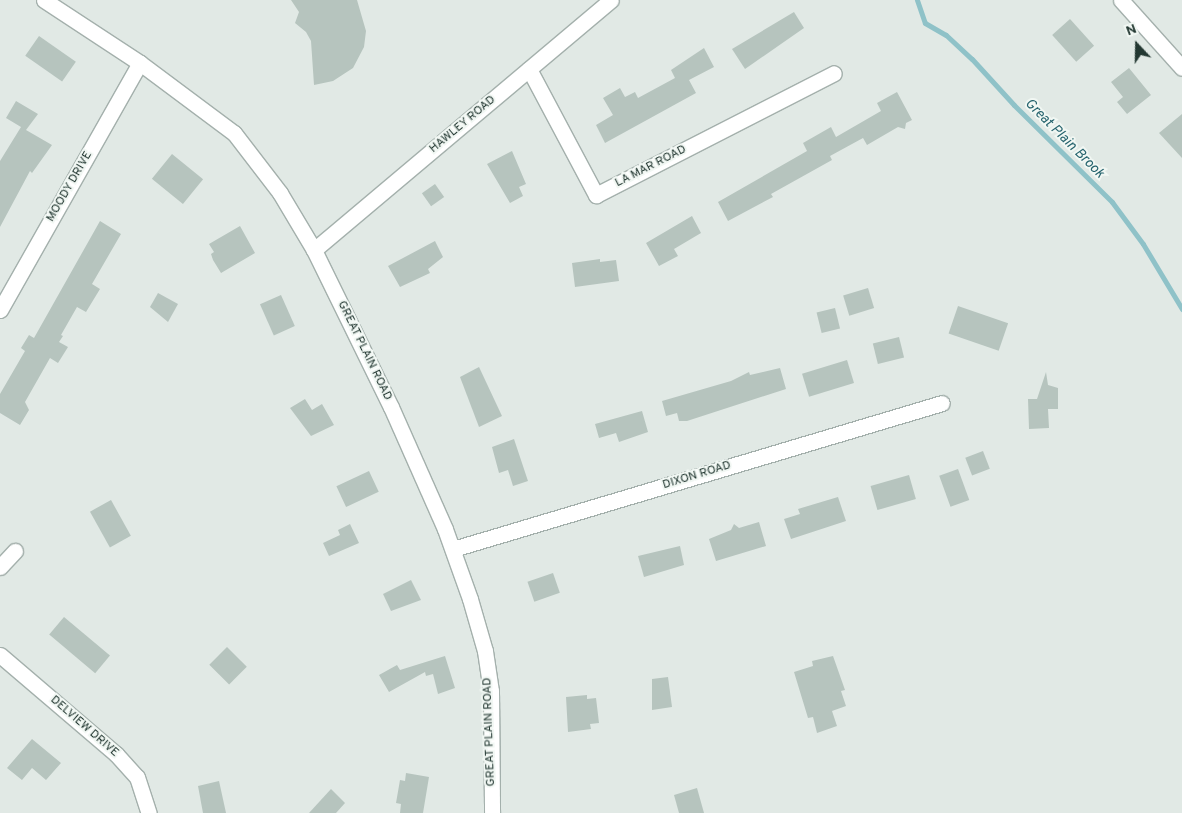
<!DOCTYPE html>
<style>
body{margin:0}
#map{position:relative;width:1182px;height:813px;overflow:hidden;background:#e1e9e5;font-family:Overpass,sans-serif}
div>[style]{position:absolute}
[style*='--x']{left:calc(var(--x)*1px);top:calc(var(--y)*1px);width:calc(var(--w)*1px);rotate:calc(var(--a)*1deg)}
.stream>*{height:5px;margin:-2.5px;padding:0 2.5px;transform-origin:2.5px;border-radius:2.5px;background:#8fc2c8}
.building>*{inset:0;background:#b6c4be;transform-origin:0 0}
.roads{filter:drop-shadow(1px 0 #a4b0ac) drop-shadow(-1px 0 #a4b0ac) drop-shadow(0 1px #a4b0ac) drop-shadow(0 -1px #a4b0ac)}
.street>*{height:15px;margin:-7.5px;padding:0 7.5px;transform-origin:7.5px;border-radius:7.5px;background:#fff}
.secondary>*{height:15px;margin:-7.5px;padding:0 7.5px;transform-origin:7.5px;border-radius:7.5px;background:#fff}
span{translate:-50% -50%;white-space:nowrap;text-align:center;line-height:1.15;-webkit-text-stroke:4px #f1f7f3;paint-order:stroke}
.street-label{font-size:12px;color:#233832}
.water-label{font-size:14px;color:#25636d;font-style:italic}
.north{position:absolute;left:1112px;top:20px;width:50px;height:50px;-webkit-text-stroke:4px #f1f7f3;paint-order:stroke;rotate:339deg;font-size:14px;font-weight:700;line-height:20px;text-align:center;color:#233832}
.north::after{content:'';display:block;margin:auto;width:18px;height:22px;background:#233832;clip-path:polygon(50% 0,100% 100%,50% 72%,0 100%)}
</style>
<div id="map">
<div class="stream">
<i style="--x:917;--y:0;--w:24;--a:71"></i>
<i style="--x:925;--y:23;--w:24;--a:30"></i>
<i style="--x:946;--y:35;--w:35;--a:43"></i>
<i style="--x:972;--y:59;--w:62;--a:47.6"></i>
<i style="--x:1014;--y:105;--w:138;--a:44.7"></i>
<i style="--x:1112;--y:202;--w:52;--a:53.6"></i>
<i style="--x:1143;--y:244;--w:76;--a:59"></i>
</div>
<div class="building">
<i style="clip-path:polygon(291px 0,357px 0,366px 31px,364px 47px,353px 68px,333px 81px,314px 85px,311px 41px,306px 32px,295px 23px,299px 12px)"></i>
<i style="clip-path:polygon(794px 12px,804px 28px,745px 69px,732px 49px)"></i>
<i style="left:1070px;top:19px;width:36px;height:24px;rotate:48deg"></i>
<i style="left:39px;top:36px;width:45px;height:24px;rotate:35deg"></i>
<i style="clip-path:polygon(704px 48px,714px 67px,689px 80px,696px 93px,605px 143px,596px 125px,613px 115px,603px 98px,620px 88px,625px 97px,635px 92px,638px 98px,675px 78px,671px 70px)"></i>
<i style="clip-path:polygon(1129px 68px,1151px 95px,1127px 114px,1117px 102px,1123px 97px,1111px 82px)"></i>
<i style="clip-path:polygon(897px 92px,912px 120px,906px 123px,905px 129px,898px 127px,867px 145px,863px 138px,830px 156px,832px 160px,771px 194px,773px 197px,728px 221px,718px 202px,807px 151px,803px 143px,831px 127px,836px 137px,881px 111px,877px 103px)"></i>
<i style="clip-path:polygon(16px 101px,38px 114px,26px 130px,52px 145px,32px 173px,30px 171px,0 227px,0 161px,21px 127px,6px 118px)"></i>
<i style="clip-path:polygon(1182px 114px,1182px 158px,1159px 133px)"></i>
<i style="clip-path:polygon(512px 151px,526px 184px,519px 187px,523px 196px,510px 203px,487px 164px)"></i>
<i style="left:172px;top:154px;width:40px;height:32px;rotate:39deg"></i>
<i style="left:435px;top:184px;width:16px;height:16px;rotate:55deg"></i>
<i style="clip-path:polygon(692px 216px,701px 233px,674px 249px,678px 256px,659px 266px,646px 243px)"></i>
<i style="clip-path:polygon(100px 221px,121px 234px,92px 284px,100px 289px,86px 312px,77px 307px,61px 335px,63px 336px,59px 342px,68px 347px,58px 363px,50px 358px,25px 402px,29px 410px,20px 425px,0 413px,0 394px,25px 351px,21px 348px,29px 335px,34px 338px)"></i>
<i style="clip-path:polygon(240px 226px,255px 253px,221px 273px,213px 260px,211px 254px,214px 252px,209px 244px)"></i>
<i style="clip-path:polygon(435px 241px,443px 257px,428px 269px,430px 273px,400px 287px,388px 266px)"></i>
<i style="clip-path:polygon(600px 259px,600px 262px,616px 260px,619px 281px,575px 287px,572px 263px)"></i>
<i style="left:868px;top:288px;width:21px;height:26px;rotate:73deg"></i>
<i style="clip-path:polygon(158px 293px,178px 304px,168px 322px,150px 307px)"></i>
<i style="left:281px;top:295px;width:34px;height:23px;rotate:66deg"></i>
<i style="left:958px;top:306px;width:53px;height:29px;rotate:19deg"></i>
<i style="left:835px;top:308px;width:21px;height:19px;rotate:76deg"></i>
<i style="left:899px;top:337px;width:21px;height:27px;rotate:76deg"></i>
<i style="left:847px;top:360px;width:24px;height:47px;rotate:73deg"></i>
<i style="clip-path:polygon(479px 367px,502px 416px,479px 427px,460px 377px)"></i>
<i style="clip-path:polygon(780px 368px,786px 389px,687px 421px,679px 421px,677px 413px,666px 416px,662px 401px,731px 381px,749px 372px,750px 375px)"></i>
<i style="clip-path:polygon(1046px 372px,1048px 385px,1058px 388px,1058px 409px,1048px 409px,1049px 428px,1029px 429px,1028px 399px,1037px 399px)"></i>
<i style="clip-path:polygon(305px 399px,312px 410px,322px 404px,334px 425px,311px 436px,290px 408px)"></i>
<i style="clip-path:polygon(642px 411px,648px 432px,619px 442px,616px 433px,599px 438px,595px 424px)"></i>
<i style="clip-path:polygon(514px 439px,528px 481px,513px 486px,508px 470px,499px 473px,492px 447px)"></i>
<i style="left:983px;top:451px;width:19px;height:19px;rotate:69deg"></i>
<i style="left:958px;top:469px;width:33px;height:20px;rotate:70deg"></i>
<i style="left:369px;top:471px;width:23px;height:36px;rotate:65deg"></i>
<i style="left:909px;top:475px;width:25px;height:40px;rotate:74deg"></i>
<i style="clip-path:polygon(838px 497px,846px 521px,791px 539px,784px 519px,800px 514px,798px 509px)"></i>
<i style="left:111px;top:500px;width:41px;height:24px;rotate:61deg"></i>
<i style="clip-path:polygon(759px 522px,766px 546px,716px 561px,709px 539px,731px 530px,734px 524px,739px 528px)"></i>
<i style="clip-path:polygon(350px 524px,359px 543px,329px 556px,323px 543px,340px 535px,338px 530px)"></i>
<i style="clip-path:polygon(680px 546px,684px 565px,644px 577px,638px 556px)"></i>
<i style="left:553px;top:573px;width:21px;height:27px;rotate:71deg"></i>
<i style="clip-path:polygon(411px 580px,421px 600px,391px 611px,383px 594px)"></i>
<i style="left:64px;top:617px;width:60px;height:23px;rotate:40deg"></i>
<i style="left:227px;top:647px;width:28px;height:25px;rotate:45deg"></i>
<i style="clip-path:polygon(445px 656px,455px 688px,438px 694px,433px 674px,426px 676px,425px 672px,389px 692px,379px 675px,397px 665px,400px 670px)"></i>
<i style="clip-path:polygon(833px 656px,845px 690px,841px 691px,846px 706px,832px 711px,837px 726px,817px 733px,813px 717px,808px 718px,794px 672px,813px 666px,812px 661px)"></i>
<i style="clip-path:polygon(668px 677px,672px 707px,652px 710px,652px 679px)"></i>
<i style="clip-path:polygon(587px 695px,587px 699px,596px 698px,599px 723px,590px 724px,591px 729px,568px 732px,566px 697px)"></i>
<i style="clip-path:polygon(32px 739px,61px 763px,46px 780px,32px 768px,22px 780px,7px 768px)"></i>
<i style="clip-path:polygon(406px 773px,429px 777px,423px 813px,400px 813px,401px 804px,396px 803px,400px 780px,405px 781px)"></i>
<i style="clip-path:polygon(219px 781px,226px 813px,203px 813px,198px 786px)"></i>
<i style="clip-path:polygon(697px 788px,704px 813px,679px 813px,674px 795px)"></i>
<i style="clip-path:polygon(331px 789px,345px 803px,336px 813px,309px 813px)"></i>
</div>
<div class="roads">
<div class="street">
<i style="--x:1121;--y:0;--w:91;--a:48.1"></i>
<i style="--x:529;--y:69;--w:143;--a:62"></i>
<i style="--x:596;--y:195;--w:267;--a:-27.1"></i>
<i style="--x:0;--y:310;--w:284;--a:-60.5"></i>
<i style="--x:453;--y:549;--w:510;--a:-16.62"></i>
<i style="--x:0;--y:567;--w:22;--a:-47"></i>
<i style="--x:0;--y:655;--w:153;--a:40.5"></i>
<i style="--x:116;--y:754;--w:31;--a:48"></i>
<i style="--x:137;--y:777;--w:38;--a:72"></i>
</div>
<div class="secondary">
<i style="--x:44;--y:0;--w:115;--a:33.3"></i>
<i style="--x:140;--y:63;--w:117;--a:36.7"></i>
<i style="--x:234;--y:133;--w:76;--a:52.5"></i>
<i style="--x:280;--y:193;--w:66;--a:59.2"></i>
<i style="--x:314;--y:250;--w:175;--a:63.9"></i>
<i style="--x:391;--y:407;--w:133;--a:66.1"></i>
<i style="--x:445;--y:529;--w:74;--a:70.3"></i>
<i style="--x:470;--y:599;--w:54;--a:73.9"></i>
<i style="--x:485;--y:651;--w:40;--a:81.5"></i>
<i style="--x:491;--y:691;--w:122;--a:89.5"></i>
<i style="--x:314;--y:250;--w:388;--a:-40.1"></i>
</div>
</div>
<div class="street-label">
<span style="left:463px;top:125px;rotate:-40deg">HAWLEY ROAD</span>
<span style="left:651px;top:167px;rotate:-27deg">LA MAR ROAD</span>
<span style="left:70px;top:187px;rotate:-60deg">MOODY DRIVE</span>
<span style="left:364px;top:351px;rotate:64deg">GREAT PLAIN ROAD</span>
<span style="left:697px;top:476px;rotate:-17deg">DIXON ROAD</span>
<span style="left:84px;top:727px;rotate:41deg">DELVIEW DRIVE</span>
<span style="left:490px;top:732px;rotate:-92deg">GREAT PLAIN ROAD</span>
</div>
<div class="water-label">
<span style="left:1064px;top:139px;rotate:45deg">Great Plain Brook</span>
</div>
<div class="north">N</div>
</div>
